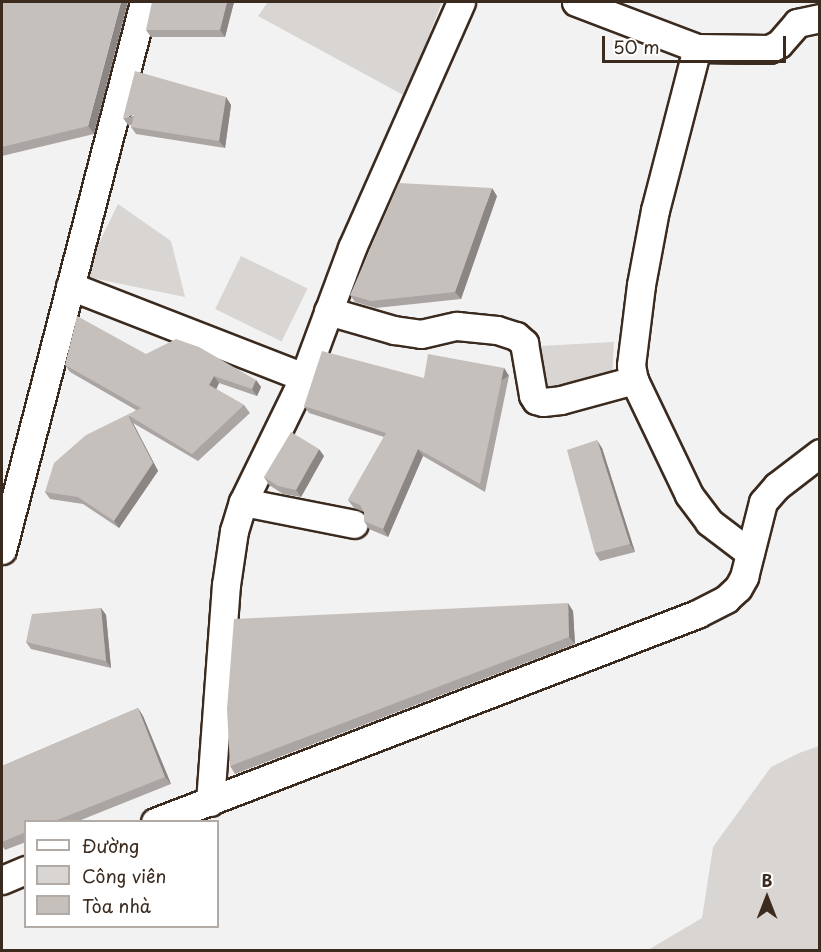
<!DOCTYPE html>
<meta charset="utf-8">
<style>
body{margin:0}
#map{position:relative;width:821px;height:952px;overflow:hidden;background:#f3f2f2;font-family:"Playpen Sans",sans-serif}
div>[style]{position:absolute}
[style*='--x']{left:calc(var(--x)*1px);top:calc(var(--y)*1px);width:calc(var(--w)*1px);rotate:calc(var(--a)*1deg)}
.green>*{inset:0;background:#d8d5d2;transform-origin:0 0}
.roads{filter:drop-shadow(2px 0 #3b2a1e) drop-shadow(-2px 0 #3b2a1e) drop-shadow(0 2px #3b2a1e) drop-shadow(0 -2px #3b2a1e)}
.street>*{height:27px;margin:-13.5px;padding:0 13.5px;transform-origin:13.5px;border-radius:13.5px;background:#fff}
.wall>*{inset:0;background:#aaa5a3}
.shaded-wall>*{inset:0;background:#8b8684;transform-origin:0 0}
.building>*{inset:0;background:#c6c0bd}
span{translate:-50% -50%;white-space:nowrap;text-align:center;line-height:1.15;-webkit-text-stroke:6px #fff;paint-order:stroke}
.frame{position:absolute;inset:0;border:3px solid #3b2a1e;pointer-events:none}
.legend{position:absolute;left:24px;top:820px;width:195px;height:108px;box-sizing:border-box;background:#fff;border:2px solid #b1aaa5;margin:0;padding:8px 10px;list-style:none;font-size:18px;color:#3b2a1e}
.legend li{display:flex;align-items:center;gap:12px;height:30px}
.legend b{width:30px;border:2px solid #b1aaa5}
.north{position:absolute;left:737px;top:868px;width:60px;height:60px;-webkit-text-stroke:4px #fff;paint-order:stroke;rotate:0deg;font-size:16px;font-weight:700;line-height:24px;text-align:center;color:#3b2a1e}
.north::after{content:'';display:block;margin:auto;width:21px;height:27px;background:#3b2a1e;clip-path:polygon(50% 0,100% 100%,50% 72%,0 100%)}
.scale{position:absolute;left:602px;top:36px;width:184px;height:27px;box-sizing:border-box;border:3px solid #3b2a1e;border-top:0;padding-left:8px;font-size:18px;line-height:21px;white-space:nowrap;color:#3b2a1e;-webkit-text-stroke:4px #fff;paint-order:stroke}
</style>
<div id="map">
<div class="green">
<i style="clip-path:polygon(268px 2px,442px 2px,405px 96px,258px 16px)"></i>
<i style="clip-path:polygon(118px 204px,171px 241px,185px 297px,87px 277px,98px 245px)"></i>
<i style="left:241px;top:256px;width:74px;height:59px;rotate:26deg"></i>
<i style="clip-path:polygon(614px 342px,612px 378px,541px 392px,540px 346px)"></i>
<i style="clip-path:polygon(819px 746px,819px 950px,648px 950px,702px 918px,713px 847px,771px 767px,799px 753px)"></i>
</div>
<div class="roads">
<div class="street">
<i style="--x:576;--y:2;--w:129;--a:20.8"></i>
<i style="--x:697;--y:48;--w:72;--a:0.8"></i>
<i style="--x:769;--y:49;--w:11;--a:-27"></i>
<i style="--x:779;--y:44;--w:28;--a:-49"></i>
<i style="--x:797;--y:23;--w:24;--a:-12"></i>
<i style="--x:697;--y:48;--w:167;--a:104.5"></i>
<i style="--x:655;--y:210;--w:76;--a:100.6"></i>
<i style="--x:641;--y:285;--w:81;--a:97.1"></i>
<i style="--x:631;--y:365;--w:15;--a:79"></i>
<i style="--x:634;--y:380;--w:127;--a:64.4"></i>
<i style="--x:689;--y:495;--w:34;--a:53"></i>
<i style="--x:709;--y:522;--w:51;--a:37.1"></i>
<i style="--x:70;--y:286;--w:251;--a:21.3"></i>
<i style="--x:328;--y:311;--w:69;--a:16.1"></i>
<i style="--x:394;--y:330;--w:27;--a:8"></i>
<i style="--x:421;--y:334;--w:37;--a:-13"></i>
<i style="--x:457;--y:326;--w:40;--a:5.7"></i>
<i style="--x:497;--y:330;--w:20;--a:18"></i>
<i style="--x:516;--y:336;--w:11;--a:41"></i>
<i style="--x:524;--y:343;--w:53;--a:80.2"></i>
<i style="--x:533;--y:395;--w:6;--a:59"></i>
<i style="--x:536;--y:400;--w:7;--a:16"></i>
<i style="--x:543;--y:402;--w:18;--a:-6"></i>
<i style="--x:561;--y:400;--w:76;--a:-15.3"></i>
<i style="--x:243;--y:502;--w:113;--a:11.2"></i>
<i style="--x:2;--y:550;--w:566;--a:-75.47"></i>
<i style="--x:210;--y:802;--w:218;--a:-85.8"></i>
<i style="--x:226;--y:585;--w:55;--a:-81.6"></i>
<i style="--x:234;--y:531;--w:30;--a:-73"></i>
<i style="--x:243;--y:502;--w:139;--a:-64"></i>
<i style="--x:304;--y:377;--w:138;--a:-69.6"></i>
<i style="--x:352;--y:248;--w:269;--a:-66.1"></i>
<i style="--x:155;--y:822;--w:581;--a:-20.99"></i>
<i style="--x:697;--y:614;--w:33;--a:-27"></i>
<i style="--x:726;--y:599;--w:16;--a:-43"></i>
<i style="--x:738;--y:588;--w:13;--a:-61"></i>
<i style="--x:744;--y:577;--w:77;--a:-75.8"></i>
<i style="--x:763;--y:502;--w:21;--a:-49"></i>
<i style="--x:777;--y:486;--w:54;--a:-37.5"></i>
<i style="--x:2;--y:880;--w:26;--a:-23"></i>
</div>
</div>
<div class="wall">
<i style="clip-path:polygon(2px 2px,94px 134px,2px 156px)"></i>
<i style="clip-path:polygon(234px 2px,225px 37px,151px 37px,146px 30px)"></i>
<i style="clip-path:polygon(226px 97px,231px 105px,225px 148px,136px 134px,131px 127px,132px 125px,128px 125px,123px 118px)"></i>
<i style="clip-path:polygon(497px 196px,461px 299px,376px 308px,355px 302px,350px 295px)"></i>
<i style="clip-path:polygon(146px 354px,256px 380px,261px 387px,257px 396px,219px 383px,216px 389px,244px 405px,250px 413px,198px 461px,133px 423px,158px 471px,119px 528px,83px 504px,50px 499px,45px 492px,136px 410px,70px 372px,65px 365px)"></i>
<i style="clip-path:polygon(504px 368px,509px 376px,485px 492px,423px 456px,388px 537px,369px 529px,364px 521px,364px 512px,354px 508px,348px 500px,384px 437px,309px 413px,304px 406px,424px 378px)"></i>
<i style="clip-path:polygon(602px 448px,635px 552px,600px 561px,595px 553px)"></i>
<i style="clip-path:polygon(324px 456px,301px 497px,283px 494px,269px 485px,264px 477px)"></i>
<i style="clip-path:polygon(101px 608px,106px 615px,111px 668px,31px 649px,26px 642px)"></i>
<i style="clip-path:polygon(573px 611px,575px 644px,235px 774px,230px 766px)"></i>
<i style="clip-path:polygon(138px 708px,143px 716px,171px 784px,76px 822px,26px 822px,26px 842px,5px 850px,2px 845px,2px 766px)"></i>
</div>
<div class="shaded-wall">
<i style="clip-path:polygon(121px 2px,128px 2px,94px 134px,88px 126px)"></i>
<i style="clip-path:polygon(227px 2px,234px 2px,225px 37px,220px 30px)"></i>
<i style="clip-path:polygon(226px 97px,231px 105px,225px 148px,219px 141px)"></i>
<i style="clip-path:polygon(492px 188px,497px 196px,461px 299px,455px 292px)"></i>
<i style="left:504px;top:368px;width:9px;height:118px;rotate:58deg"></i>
<i style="clip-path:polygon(214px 376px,219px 383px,215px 392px,209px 385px)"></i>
<i style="clip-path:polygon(256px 380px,261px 387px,257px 396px,252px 389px)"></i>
<i style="clip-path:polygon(128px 415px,133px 423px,158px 471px,119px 528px,114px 521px)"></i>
<i style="clip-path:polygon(597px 440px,602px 448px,635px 552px,630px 544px)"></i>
<i style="clip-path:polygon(319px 449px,324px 456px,301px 497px,296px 490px)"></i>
<i style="clip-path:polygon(418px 449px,423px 456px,388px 537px,383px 529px)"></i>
<i style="clip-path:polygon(568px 603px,573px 611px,575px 644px,569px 637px)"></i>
<i style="clip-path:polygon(101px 608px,106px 615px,111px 668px,106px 661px)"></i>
<i style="clip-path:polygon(138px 708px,143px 716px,171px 784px,165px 777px)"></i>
</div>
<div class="building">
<i style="clip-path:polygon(2px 2px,121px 2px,88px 126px,2px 147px)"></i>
<i style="clip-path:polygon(152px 2px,227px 2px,220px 30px,146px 30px)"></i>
<i style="clip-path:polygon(135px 71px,226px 97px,219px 141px,131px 127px,134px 115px,123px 118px)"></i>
<i style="clip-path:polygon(399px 183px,492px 188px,455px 292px,371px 301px,350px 295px)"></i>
<i style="clip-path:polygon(77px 316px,146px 354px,176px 339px,199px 347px,256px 380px,252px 389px,214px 376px,209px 385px,244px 405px,192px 454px,128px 415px,153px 463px,114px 521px,78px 497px,45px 492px,54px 463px,86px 435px,141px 408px,65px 365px)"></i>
<i style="clip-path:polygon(322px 351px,424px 378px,428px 354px,504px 368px,480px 484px,418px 449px,383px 529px,364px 521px,364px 512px,360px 505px,348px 500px,386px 433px,304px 406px)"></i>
<i style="clip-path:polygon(291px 432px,319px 449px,296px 490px,278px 486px,264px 477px)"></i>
<i style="clip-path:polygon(597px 440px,630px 544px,595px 553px,567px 450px)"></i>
<i style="clip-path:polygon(568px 603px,569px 637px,230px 766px,227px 709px,234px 619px)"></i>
<i style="clip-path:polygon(101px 608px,106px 661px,26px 642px,32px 614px)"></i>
<i style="clip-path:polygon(138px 708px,165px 777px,52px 822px,26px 822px,26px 832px,2px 842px,2px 766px)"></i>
</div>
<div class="frame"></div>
<ul class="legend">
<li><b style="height:8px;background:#fff"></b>Đường</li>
<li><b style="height:16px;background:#d8d5d2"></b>Công viên</li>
<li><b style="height:16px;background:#c6c0bd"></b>Tòa nhà</li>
</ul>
<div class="north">B</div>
<div class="scale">50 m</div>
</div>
